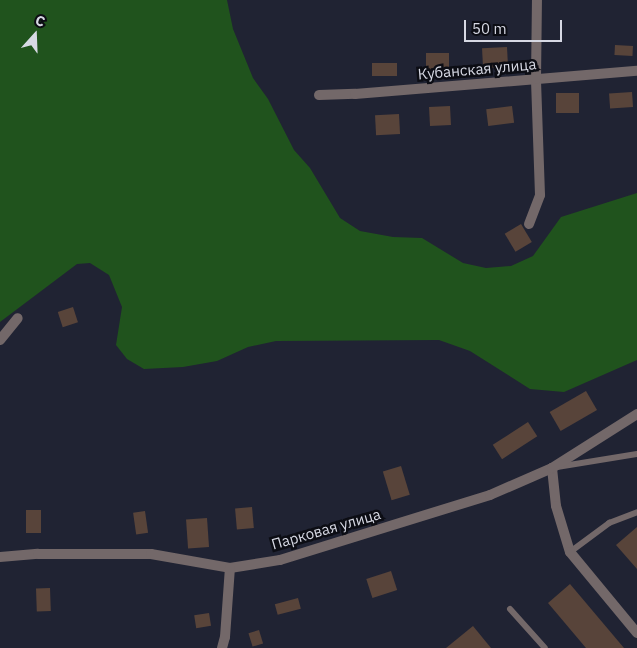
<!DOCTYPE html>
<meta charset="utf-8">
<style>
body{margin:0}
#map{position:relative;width:637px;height:648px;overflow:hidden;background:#202333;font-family:"IBM Plex Sans",sans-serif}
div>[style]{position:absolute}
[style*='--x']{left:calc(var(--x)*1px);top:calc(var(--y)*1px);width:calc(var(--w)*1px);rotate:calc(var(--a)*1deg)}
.green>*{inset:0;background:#20531d}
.building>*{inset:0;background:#58443a;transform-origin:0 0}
.service>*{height:6px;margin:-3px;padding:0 3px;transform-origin:3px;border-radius:3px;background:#736869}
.minor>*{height:10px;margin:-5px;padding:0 5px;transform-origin:5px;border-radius:5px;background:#736869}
span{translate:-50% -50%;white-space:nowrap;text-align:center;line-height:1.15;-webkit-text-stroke:5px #0c0d14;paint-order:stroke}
.street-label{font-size:15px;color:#d7d9e4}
.north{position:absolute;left:10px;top:10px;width:50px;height:50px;-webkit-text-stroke:4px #0c0d14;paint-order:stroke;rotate:20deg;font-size:14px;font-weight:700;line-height:20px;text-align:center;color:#d7d9e4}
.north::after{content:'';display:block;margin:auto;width:18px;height:22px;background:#d7d9e4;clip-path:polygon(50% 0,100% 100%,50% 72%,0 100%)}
.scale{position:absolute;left:464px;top:20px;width:98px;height:22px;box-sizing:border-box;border:2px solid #d7d9e4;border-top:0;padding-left:6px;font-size:15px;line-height:18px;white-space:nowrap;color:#d7d9e4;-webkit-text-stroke:4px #0c0d14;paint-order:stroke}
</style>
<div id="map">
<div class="green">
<i style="clip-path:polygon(0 0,227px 0,233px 29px,253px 78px,268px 99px,294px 150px,310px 168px,340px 218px,360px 231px,393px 237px,422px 238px,463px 263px,486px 268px,511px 266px,533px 256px,561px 217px,637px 193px,637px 360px,564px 392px,530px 389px,470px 351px,439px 340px,276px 341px,248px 347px,217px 361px,183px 367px,144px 369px,127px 359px,116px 345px,122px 307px,109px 275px,90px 263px,77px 264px,0 322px)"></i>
</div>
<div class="building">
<i style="left:615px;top:45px;width:18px;height:10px;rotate:3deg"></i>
<i style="left:507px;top:47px;width:20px;height:25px;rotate:87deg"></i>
<i style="left:449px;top:53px;width:18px;height:23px;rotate:90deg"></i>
<i style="left:397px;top:63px;width:13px;height:25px;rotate:90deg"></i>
<i style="left:632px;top:92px;width:15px;height:23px;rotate:86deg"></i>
<i style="left:556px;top:93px;width:23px;height:20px"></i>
<i style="left:450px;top:106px;width:19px;height:21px;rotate:87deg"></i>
<i style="left:512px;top:106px;width:17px;height:26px;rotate:83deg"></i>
<i style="left:399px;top:114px;width:20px;height:24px;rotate:87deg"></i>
<i style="left:521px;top:224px;width:21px;height:19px;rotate:59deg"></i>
<i style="left:73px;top:307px;width:16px;height:16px;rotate:72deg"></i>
<i style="left:586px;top:391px;width:22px;height:42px;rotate:60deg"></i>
<i style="left:528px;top:422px;width:17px;height:42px;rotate:57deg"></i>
<i style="left:401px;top:466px;width:30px;height:19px;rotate:73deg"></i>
<i style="left:252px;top:507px;width:21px;height:17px;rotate:85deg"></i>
<i style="left:26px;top:510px;width:15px;height:23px"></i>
<i style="left:145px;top:511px;width:22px;height:12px;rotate:82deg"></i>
<i style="left:207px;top:518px;width:29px;height:21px;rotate:86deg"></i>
<i style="clip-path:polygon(637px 527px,637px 569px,616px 545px)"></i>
<i style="left:391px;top:571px;width:20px;height:26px;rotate:72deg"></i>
<i style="clip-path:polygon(570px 584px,624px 648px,586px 648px,548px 603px)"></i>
<i style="left:50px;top:588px;width:23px;height:14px;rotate:88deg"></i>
<i style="left:298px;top:598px;width:11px;height:24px;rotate:75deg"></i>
<i style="left:209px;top:613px;width:13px;height:15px;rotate:81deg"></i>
<i style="clip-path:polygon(473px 626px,491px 648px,446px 648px)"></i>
<i style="left:259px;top:630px;width:14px;height:11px;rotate:73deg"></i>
</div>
<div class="service">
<i style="--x:557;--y:467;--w:81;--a:-9.2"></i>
<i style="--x:570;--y:552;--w:49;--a:-36.6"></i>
<i style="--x:609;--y:523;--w:30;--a:-21"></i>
<i style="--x:510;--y:609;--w:52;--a:48.1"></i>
</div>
<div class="minor">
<i style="--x:319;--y:95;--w:36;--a:-2"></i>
<i style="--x:355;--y:94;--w:283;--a:-4.7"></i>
<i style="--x:529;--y:224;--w:31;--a:-69"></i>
<i style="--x:540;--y:195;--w:116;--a:-92"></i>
<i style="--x:536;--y:79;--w:79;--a:-89.3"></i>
<i style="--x:0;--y:340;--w:28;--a:-51"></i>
<i style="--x:552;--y:468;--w:38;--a:84"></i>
<i style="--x:556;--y:506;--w:48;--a:73.1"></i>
<i style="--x:570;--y:552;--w:105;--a:50.4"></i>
<i style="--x:0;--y:557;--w:38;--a:-5"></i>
<i style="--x:38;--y:554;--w:113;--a:0"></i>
<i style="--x:151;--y:554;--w:80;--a:10"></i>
<i style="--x:230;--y:568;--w:51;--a:-9.1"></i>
<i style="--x:280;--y:560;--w:220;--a:-17.2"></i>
<i style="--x:490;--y:495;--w:68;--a:-23.5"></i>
<i style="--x:552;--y:468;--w:101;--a:-32.4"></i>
<i style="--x:222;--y:648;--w:11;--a:-75"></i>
<i style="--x:225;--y:637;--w:69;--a:-85.9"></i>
</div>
<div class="street-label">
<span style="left:477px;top:69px;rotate:-5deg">Кубанская улица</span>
<span style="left:326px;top:529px;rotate:-16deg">Парковая улица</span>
</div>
<div class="north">С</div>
<div class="scale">50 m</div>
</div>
